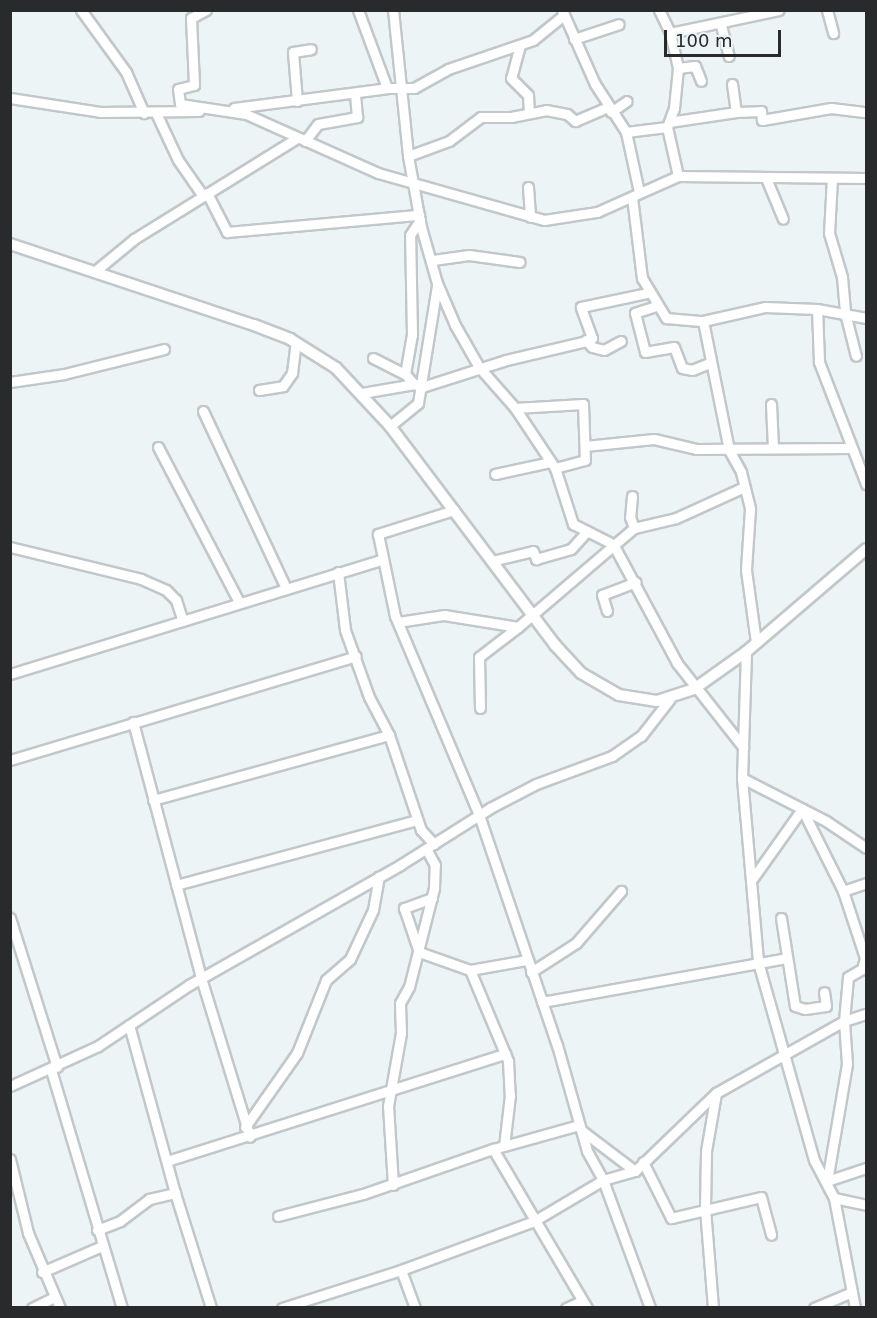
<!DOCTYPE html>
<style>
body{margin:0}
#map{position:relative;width:877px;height:1318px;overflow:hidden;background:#edf4f6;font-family:"DejaVu Sans",sans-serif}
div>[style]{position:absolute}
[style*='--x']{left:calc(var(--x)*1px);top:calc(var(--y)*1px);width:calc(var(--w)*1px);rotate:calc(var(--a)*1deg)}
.roads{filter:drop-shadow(2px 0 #c1c7ca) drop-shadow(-2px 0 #c1c7ca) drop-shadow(0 2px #c1c7ca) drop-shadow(0 -2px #c1c7ca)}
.minor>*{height:9px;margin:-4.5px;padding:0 4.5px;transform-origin:4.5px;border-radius:4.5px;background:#fff}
.tertiary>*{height:10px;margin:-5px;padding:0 5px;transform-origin:5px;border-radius:5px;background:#fff}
span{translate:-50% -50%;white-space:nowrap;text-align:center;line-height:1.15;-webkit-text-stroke:4.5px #edf4f6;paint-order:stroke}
.frame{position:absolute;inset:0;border:12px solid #282a2b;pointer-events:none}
.scale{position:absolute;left:664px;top:30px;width:117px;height:27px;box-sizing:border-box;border:3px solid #282a2b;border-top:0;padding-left:8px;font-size:18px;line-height:21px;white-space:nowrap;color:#282a2b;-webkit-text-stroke:4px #edf4f6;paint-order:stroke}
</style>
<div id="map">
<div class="roads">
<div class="minor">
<i style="--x:81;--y:10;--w:77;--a:54"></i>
<i style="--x:126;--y:72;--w:45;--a:66.3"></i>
<i style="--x:206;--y:10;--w:17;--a:152"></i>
<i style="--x:191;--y:18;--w:67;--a:87.4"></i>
<i style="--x:194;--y:85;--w:16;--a:166"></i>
<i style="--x:178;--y:89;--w:15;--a:82"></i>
<i style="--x:180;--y:104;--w:67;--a:8.6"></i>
<i style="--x:246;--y:114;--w:145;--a:24.1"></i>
<i style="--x:378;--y:173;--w:173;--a:15.8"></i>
<i style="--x:544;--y:220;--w:54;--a:-8.6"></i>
<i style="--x:597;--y:212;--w:89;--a:-24"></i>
<i style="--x:678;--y:176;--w:188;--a:0.6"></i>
<i style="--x:358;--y:10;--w:83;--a:69.6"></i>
<i style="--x:393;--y:10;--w:147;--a:84.1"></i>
<i style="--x:408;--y:156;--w:72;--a:79.6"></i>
<i style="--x:421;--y:227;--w:58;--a:74.1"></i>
<i style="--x:437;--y:283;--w:46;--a:66.8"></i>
<i style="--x:455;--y:325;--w:48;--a:60.3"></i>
<i style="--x:479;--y:367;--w:55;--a:48.7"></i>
<i style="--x:515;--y:408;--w:72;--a:56.3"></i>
<i style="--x:555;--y:468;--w:59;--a:72.2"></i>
<i style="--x:573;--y:524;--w:45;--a:26.6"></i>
<i style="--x:613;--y:544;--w:135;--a:61.7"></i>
<i style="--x:677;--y:663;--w:107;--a:51.8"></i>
<i style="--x:562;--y:10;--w:81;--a:66"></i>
<i style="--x:595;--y:84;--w:57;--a:57.1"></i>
<i style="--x:626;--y:132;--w:61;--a:77.8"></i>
<i style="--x:659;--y:10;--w:25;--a:64"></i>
<i style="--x:670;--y:33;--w:36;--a:77"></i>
<i style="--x:678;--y:68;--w:40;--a:95.7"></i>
<i style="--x:674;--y:108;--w:20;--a:110"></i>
<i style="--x:667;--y:127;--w:50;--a:77.3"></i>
<i style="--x:827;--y:10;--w:24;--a:75"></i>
<i style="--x:721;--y:25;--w:32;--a:76"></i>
<i style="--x:670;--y:33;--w:111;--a:-11.9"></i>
<i style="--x:574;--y:39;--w:47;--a:-18.4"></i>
<i style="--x:520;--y:45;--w:34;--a:105"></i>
<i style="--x:511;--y:78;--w:24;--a:45"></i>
<i style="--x:528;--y:95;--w:18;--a:87"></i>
<i style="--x:678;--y:68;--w:17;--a:-7"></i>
<i style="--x:695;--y:66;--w:16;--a:68"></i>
<i style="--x:732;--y:84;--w:28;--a:82"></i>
<i style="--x:10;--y:98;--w:91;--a:8.8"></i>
<i style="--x:100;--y:112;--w:99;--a:-0.6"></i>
<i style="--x:297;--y:101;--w:49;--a:-94.7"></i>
<i style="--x:293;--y:52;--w:18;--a:-9"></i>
<i style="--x:234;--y:108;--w:154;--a:-7.4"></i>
<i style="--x:387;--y:88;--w:27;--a:0"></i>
<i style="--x:414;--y:88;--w:39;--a:-29"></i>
<i style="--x:448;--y:69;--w:90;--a:-18.8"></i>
<i style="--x:533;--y:40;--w:40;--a:-39"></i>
<i style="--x:611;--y:112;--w:19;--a:-35"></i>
<i style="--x:156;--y:113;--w:52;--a:64.9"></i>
<i style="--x:178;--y:160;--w:44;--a:55.2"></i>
<i style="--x:669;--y:122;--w:68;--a:-8.5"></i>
<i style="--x:736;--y:112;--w:25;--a:-2"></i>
<i style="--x:761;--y:111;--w:9;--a:84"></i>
<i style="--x:762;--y:120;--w:70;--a:-9.9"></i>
<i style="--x:831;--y:108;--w:35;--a:7"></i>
<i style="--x:626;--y:132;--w:41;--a:-7"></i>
<i style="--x:305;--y:141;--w:21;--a:-53"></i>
<i style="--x:318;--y:124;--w:40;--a:-10"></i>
<i style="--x:357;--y:117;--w:24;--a:-95"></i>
<i style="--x:408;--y:156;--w:44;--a:-20.1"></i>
<i style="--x:449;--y:141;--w:40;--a:-37"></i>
<i style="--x:481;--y:117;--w:30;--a:0"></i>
<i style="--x:511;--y:117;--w:36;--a:-11"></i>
<i style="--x:546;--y:110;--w:21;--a:11"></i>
<i style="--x:567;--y:114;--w:11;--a:41"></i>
<i style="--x:575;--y:121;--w:36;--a:-23"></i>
<i style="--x:766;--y:178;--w:44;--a:67.5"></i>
<i style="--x:832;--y:178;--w:55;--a:93.1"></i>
<i style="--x:829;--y:233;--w:46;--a:73.5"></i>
<i style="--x:842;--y:277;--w:36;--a:85"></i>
<i style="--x:845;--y:313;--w:44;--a:75.7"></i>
<i style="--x:528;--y:187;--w:30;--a:86"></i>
<i style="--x:207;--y:193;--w:44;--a:62.9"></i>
<i style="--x:227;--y:232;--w:193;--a:-5.1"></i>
<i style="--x:632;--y:197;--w:82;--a:83"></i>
<i style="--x:642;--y:278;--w:47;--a:59"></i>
<i style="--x:666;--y:318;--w:37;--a:5"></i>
<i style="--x:703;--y:321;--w:64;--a:-12.7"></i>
<i style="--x:765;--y:307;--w:52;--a:2.2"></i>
<i style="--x:817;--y:309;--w:50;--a:10.4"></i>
<i style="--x:433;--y:260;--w:36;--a:-8"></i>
<i style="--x:469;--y:255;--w:51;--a:7.8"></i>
<i style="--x:94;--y:272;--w:52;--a:-39.5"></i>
<i style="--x:134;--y:239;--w:192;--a:-31.8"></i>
<i style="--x:656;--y:306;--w:22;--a:162"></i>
<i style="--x:635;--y:313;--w:40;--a:75.6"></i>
<i style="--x:645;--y:352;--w:29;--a:-10"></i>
<i style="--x:674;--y:347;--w:22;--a:69"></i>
<i style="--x:682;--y:368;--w:10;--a:11"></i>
<i style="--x:692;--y:370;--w:18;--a:-22"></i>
<i style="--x:817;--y:309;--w:53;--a:87.8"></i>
<i style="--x:819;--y:362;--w:131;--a:68.9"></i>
<i style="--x:703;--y:321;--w:132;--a:78.6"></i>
<i style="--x:729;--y:450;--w:25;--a:61"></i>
<i style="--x:741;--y:472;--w:38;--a:76"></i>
<i style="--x:750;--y:509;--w:61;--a:93.8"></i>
<i style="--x:746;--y:570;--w:73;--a:82.1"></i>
<i style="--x:586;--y:340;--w:9;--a:49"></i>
<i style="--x:592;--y:347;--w:12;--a:14"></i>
<i style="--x:604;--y:350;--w:19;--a:-28"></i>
<i style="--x:373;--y:358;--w:36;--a:27"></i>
<i style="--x:10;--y:382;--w:55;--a:-8.4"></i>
<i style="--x:64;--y:374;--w:103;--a:-14"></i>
<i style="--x:414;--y:384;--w:13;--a:-132"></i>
<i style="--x:405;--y:374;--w:40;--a:-80"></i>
<i style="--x:412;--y:335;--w:100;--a:-91.1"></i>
<i style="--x:410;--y:235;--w:18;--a:-56"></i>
<i style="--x:259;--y:390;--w:24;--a:-9"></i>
<i style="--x:283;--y:386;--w:16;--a:-55"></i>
<i style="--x:292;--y:373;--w:31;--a:-83"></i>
<i style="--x:362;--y:393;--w:53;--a:-9.8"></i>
<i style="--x:414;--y:384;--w:9;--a:21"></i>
<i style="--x:422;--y:387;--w:88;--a:-17.8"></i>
<i style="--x:506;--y:360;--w:79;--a:-13.2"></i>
<i style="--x:583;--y:342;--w:10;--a:-24"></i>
<i style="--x:592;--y:338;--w:33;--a:-110"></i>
<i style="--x:581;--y:307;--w:67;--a:-12"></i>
<i style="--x:771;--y:404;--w:44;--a:87.4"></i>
<i style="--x:515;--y:408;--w:68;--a:-3.4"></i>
<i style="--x:583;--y:404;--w:56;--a:88"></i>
<i style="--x:585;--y:460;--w:31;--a:165"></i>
<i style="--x:203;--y:411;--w:195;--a:64.9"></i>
<i style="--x:390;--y:426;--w:36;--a:-39"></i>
<i style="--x:418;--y:403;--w:119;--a:-80.8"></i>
<i style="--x:585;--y:446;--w:69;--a:-5.8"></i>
<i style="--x:654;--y:439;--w:43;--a:13.4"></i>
<i style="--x:696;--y:449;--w:155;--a:-0.4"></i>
<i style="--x:158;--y:447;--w:175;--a:62.4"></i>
<i style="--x:495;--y:474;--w:56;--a:-12.3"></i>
<i style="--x:632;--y:496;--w:21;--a:95"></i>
<i style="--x:630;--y:517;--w:12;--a:70"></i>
<i style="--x:454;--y:510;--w:80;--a:162.5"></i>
<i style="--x:378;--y:534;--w:84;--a:78.3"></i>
<i style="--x:395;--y:616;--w:216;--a:67.1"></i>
<i style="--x:479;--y:815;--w:243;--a:71.3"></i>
<i style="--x:557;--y:1045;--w:110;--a:74.2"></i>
<i style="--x:587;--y:1151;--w:33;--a:61"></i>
<i style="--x:603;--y:1180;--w:136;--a:69.8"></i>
<i style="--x:10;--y:547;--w:135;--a:13.7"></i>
<i style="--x:141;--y:579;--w:27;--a:24"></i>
<i style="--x:166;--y:590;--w:14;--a:45"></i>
<i style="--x:176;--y:600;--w:20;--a:72"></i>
<i style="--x:492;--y:561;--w:42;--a:-13.7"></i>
<i style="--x:533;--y:551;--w:9;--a:69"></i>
<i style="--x:536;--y:559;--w:36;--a:-16"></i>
<i style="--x:571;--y:549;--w:24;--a:-48"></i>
<i style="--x:338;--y:572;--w:58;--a:83.1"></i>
<i style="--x:345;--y:630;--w:71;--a:70.3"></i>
<i style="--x:369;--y:697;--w:43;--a:62.2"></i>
<i style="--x:389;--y:735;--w:100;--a:71.4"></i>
<i style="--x:421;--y:830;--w:19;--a:47"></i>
<i style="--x:607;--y:611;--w:17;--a:-107"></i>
<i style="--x:602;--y:595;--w:36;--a:-21"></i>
<i style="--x:398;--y:622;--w:47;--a:-8.7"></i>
<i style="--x:444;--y:615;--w:75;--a:9.2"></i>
<i style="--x:518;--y:627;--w:153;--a:-40.5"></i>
<i style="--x:634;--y:528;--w:43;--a:-13.4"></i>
<i style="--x:676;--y:518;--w:75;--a:-24.5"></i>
<i style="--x:746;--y:652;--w:126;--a:91.8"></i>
<i style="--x:742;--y:778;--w:185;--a:85"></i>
<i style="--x:758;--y:962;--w:206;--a:74.2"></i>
<i style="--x:814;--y:1160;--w:43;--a:62.2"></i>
<i style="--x:834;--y:1198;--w:112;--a:79.2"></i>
<i style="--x:10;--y:674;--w:390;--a:-17.1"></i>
<i style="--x:480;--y:708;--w:51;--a:-91.1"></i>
<i style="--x:479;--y:657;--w:49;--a:-37.6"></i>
<i style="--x:133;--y:722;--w:265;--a:75.1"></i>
<i style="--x:201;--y:978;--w:166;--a:72.9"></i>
<i style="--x:10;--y:760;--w:361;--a:-16.7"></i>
<i style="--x:742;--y:778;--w:94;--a:27.1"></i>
<i style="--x:826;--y:821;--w:48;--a:34"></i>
<i style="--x:153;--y:800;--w:245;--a:-15.4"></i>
<i style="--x:802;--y:809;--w:92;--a:63.4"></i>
<i style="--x:843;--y:891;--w:71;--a:71.8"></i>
<i style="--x:865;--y:958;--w:11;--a:105"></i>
<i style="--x:862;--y:969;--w:16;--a:150"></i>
<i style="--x:848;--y:977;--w:44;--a:95.2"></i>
<i style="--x:844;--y:1021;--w:43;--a:86"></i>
<i style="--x:847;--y:1064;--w:119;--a:99.7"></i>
<i style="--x:827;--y:1181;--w:41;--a:-18.4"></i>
<i style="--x:753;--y:878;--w:85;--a:-54.6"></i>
<i style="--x:176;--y:885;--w:250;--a:-15.1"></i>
<i style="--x:843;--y:891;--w:24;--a:-19"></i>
<i style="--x:432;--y:898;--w:30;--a:160"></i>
<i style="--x:404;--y:908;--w:46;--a:71.2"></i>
<i style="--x:419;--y:952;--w:54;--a:19.4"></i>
<i style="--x:470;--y:970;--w:99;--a:67.3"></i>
<i style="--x:508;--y:1061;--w:34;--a:87"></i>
<i style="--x:510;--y:1095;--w:51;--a:96.7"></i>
<i style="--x:10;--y:918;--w:156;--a:72.5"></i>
<i style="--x:781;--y:918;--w:89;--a:81"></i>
<i style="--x:795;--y:1006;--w:10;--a:17"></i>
<i style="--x:805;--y:1009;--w:21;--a:-8"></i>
<i style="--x:826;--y:1006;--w:14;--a:-98"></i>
<i style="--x:470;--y:970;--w:58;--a:-10"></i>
<i style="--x:531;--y:972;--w:54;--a:-32.8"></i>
<i style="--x:576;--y:943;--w:69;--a:-49.1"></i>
<i style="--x:542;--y:1002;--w:248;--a:-10.2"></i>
<i style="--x:51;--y:1070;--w:248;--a:73.4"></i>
<i style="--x:10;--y:1086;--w:97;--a:-24.4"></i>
<i style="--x:98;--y:1046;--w:110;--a:-33.8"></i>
<i style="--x:189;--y:985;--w:243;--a:-29.6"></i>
<i style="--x:400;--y:865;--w:107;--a:-32.3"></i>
<i style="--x:490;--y:808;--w:52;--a:-27.6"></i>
<i style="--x:536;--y:784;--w:81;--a:-20.2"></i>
<i style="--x:612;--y:756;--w:35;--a:-35"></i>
<i style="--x:641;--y:736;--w:46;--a:-52.1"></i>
<i style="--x:245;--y:1127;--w:90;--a:-54.9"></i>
<i style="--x:297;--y:1053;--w:79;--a:-68.3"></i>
<i style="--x:326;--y:980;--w:32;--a:-41"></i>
<i style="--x:350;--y:959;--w:54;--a:-64.9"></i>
<i style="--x:373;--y:910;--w:34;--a:-80"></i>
<i style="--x:581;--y:1130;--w:68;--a:37.2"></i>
<i style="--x:493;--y:1149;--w:185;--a:59.4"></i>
<i style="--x:10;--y:1159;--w:76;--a:76.3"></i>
<i style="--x:28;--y:1233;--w:82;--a:66.9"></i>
<i style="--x:167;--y:1161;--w:355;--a:-17.6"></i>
<i style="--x:643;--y:1162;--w:63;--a:63.4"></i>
<i style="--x:671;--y:1218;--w:92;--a:-13.1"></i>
<i style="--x:761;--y:1197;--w:39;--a:75"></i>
<i style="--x:393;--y:1185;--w:79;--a:-93.6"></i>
<i style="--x:388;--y:1106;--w:74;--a:-79.9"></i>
<i style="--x:401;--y:1033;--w:30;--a:-92"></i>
<i style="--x:400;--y:1003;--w:18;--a:-61"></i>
<i style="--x:409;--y:987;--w:102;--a:-75.8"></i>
<i style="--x:434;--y:888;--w:23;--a:-88"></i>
<i style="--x:435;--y:865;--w:18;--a:-119"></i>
<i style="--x:175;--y:1193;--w:121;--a:72.6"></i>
<i style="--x:834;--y:1198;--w:33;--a:12"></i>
<i style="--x:278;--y:1216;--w:88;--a:-14.5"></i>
<i style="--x:363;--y:1194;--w:138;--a:-19.1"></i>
<i style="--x:493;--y:1149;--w:89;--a:-15.6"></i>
<i style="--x:97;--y:1230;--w:25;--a:-21"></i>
<i style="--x:120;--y:1221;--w:36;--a:-37"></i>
<i style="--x:149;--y:1199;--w:27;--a:-13"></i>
<i style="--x:175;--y:1193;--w:174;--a:-105.3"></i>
<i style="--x:42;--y:1272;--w:65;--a:-23.4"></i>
<i style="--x:32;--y:1308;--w:25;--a:-26"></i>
<i style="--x:282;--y:1308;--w:125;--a:-17.7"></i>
<i style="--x:415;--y:1308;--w:40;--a:-110.2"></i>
<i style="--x:401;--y:1270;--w:142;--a:-20.2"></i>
<i style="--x:534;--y:1221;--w:80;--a:-30.7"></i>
<i style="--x:603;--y:1180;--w:33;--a:-16"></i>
<i style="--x:635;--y:1171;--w:112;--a:-43.9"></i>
<i style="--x:716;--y:1093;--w:147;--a:-29.4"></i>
<i style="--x:844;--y:1021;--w:23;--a:-18"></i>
<i style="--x:566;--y:1308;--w:17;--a:-24"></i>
<i style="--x:713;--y:1308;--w:99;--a:-94.6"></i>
<i style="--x:705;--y:1209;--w:58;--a:-89"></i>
<i style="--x:706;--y:1151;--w:59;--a:-80.2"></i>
<i style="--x:814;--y:1308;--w:41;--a:-22.8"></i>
</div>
<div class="tertiary">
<i style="--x:10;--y:244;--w:257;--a:18.4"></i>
<i style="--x:254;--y:325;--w:39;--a:21"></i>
<i style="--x:290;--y:339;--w:54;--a:32.2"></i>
<i style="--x:336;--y:368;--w:79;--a:47"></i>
<i style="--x:390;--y:426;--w:274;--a:53"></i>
<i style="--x:555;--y:645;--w:38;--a:47"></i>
<i style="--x:581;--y:673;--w:44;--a:30.1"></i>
<i style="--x:619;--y:695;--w:38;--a:9"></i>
<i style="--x:657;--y:701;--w:39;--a:-18"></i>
<i style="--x:694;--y:689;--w:64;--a:-35.4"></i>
<i style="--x:746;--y:652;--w:158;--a:-40.6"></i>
</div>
</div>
<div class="frame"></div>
<div class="scale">100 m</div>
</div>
